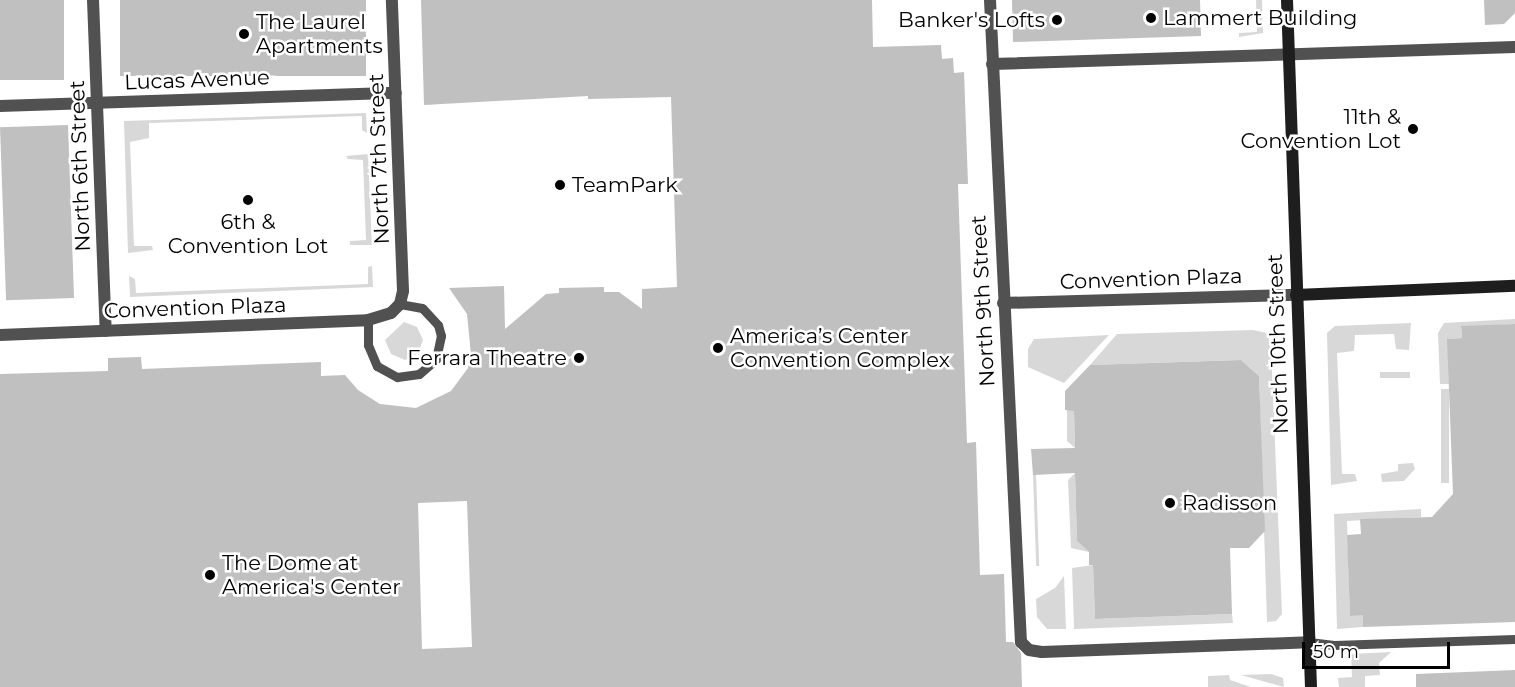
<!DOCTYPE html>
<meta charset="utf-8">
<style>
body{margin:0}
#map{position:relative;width:1515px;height:687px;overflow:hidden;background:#fff;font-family:Montserrat,sans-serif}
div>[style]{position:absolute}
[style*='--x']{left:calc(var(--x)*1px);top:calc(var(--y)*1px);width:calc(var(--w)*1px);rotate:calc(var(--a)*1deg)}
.green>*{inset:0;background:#d8d8d8;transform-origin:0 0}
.building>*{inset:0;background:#c0c0c0;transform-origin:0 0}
.lane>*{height:9px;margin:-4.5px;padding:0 4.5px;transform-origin:4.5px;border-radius:4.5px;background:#515151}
.street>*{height:12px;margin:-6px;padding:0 6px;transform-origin:6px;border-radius:6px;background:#515151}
.secondary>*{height:12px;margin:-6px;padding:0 6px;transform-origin:6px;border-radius:6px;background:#1e1e1e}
.dots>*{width:16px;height:16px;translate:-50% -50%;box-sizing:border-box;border:3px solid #fff;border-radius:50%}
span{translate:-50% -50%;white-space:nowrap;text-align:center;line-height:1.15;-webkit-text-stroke:5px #fff;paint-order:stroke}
.poi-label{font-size:21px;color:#000}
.left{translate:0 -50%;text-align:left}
.right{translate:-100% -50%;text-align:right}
.street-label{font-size:21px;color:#000}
.scale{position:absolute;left:1302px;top:642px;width:148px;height:27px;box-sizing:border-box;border:3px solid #000;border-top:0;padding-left:8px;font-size:18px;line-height:21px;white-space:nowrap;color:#000;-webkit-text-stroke:4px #fff;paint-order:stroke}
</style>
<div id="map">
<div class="green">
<i style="clip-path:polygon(1256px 0,1262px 0,1263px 33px,1239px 37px,1239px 33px,1257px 32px)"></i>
<i style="clip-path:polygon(366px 113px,367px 133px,362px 130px,362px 116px,149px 123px,149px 138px,130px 142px,134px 246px,152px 246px,153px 250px,128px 253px,124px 121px)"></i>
<i style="clip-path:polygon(368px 154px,372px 245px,350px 245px,350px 241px,366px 240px,363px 160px,348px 159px,346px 156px)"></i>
<i style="clip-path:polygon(372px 266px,373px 287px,130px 297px,129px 276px,135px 279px,136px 293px,368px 284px,368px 267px)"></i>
<i style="clip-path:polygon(1515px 319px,1515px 324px,1461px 327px,1462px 338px,1448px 339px,1449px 384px,1440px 384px,1438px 333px,1444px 323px)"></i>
<i style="clip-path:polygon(404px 322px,417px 327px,423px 340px,418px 353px,405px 360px,391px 354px,385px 340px)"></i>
<i style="clip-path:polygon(1411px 323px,1409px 350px,1396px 349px,1394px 334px,1355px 335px,1354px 351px,1337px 353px,1342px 474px,1355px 474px,1357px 481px,1331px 485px,1327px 333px,1335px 326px)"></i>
<i style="clip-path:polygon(1253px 330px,1267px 333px,1271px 346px,1282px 614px,1276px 621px,1267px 622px,1259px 376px,1241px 360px,1090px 365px,1117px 334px)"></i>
<i style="clip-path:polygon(1109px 335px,1064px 383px,1028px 367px,1028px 349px,1034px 339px)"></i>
<i style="left:1410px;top:372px;width:6px;height:30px;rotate:90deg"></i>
<i style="left:1441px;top:389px;width:8px;height:94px"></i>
<i style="clip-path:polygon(1067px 410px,1074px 410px,1075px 448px,1067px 441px)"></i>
<i style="clip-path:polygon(1413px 463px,1415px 469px,1404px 481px,1382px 482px,1381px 474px,1398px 471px,1398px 464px)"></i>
<i style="clip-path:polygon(1075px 473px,1077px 541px,1089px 552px,1071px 548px,1068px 480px)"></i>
<i style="left:1036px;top:474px;width:92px;height:3px;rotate:88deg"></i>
<i style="clip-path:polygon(1421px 509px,1421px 517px,1347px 521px,1350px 615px,1363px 615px,1363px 627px,1337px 629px,1334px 514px)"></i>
<i style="clip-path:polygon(1093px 565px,1095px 619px,1232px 614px,1233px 623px,1074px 629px,1072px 568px)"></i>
<i style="clip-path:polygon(1064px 576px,1066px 629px,1047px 629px,1037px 617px,1036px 599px,1055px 588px)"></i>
<i style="clip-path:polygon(1391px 652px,1379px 663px,1380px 675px,1365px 676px,1365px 687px,1339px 687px,1338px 678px,1352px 677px,1351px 654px)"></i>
<i style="clip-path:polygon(1271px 674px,1283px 678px,1284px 687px,1241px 675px)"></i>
<i style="clip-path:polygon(1229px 675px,1230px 680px,1251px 687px,1208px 687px,1208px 676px)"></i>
</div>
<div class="building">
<i style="left:0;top:0;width:64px;height:80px"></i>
<i style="left:120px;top:0;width:246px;height:76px"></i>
<i style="clip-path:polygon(evenodd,421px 0,872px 0,873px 47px,941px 45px,942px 59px,953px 58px,954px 73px,964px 72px,968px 184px,958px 184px,967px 443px,976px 442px,980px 575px,1004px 574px,1006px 642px,1013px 642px,1021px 653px,1022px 687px,0 687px,0 374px,108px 371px,108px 358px,141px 357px,142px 369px,321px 362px,321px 376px,345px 375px,358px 390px,380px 404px,416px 408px,451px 391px,468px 368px,471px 355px,467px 314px,449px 288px,504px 286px,505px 329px,546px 294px,559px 293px,559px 288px,604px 287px,604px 292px,619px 292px,642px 309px,642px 289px,677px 287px,671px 97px,588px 99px,588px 96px,424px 105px,421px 0,467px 501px,472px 647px,422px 649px,418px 503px,467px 501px)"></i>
<i style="clip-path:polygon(1012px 0,1200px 0,1201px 36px,1013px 42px)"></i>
<i style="clip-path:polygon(1484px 0,1515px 0,1515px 13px,1504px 24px,1485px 25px)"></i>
<i style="left:68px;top:125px;width:173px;height:68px;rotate:88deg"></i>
<i style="clip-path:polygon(1515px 324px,1515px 622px,1363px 627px,1363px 615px,1350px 616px,1347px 535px,1361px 534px,1360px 519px,1432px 517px,1453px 494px,1447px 339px,1462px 338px,1461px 326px)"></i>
<i style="clip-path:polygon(1241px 360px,1259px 376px,1265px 531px,1249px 548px,1230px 548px,1232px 614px,1095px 619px,1093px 565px,1089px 565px,1089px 552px,1077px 541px,1075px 473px,1033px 475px,1031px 449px,1075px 448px,1074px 411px,1065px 410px,1065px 391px,1090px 365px)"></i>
<i style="clip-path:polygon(1515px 670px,1515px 687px,1416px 687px,1416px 674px)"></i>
</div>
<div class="lane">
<i style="--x:368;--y:320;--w:25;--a:90"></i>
<i style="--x:368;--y:345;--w:23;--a:67"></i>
<i style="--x:377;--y:366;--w:23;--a:29"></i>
<i style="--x:397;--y:377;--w:22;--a:-8"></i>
<i style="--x:419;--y:374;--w:23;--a:-41"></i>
<i style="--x:436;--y:359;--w:24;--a:-78"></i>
<i style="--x:441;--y:336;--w:11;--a:-105"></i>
<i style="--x:438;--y:325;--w:23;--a:-133"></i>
<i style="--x:422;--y:308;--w:22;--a:-170"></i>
<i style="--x:1309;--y:642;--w:25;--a:7"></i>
<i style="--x:1334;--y:645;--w:181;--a:-1.9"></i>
</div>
<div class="street">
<i style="--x:93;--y:0;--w:331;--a:87.8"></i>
<i style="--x:990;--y:0;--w:643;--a:87.24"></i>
<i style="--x:1021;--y:642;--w:11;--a:45"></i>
<i style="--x:1029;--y:650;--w:13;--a:9"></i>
<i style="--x:1042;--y:652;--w:267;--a:-2.1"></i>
<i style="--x:992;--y:64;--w:523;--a:-1.86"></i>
<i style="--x:0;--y:106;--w:396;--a:-1.9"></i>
<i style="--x:1003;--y:303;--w:293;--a:-1.6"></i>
<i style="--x:0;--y:335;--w:368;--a:-2.3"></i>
<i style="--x:368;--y:320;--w:24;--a:-17"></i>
<i style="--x:391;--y:313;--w:13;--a:-45"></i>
<i style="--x:400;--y:304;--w:13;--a:-77"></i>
<i style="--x:403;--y:291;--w:291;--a:-92.2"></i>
</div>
<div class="secondary">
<i style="--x:1287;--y:0;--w:687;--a:88"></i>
<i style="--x:1296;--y:295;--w:219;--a:-2.4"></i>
</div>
<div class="dots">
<i style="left:1151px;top:18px;background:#000"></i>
<i style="left:1057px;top:20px;background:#000"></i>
<i style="left:244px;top:34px;background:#000"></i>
<i style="left:1413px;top:129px;background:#000"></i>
<i style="left:560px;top:185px;background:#000"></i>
<i style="left:248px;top:200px;background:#000"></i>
<i style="left:718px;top:348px;background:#000"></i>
<i style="left:579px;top:358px;background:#000"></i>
<i style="left:1170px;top:503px;background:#000"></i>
<i style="left:210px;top:575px;background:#000"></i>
</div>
<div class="poi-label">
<span class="left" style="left:1163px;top:18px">Lammert Building</span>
<span class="right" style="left:1045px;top:20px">Banker's Lofts</span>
<span class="left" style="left:256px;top:34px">The Laurel<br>Apartments</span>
<span class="right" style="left:1401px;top:129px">11th &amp;<br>Convention Lot</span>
<span class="left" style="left:572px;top:185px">TeamPark</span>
<span style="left:248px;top:234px">6th &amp;<br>Convention Lot</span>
<span class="left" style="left:730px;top:348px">America’s Center<br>Convention Complex</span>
<span class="right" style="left:567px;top:358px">Ferrara Theatre</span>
<span class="left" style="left:1182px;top:503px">Radisson</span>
<span class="left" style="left:222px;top:575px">The Dome at<br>America's Center</span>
</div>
<div class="street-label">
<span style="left:197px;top:80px;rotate:-2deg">Lucas Avenue</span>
<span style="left:379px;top:159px;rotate:-92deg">North 7th Street</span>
<span style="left:80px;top:166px;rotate:-92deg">North 6th Street</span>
<span style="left:1151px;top:279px;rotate:-2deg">Convention Plaza</span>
<span style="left:983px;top:301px;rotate:-93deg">North 9th Street</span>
<span style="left:195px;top:308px;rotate:-2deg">Convention Plaza</span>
<span style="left:1278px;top:344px;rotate:-92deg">North 10th Street</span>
</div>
<div class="scale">50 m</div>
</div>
